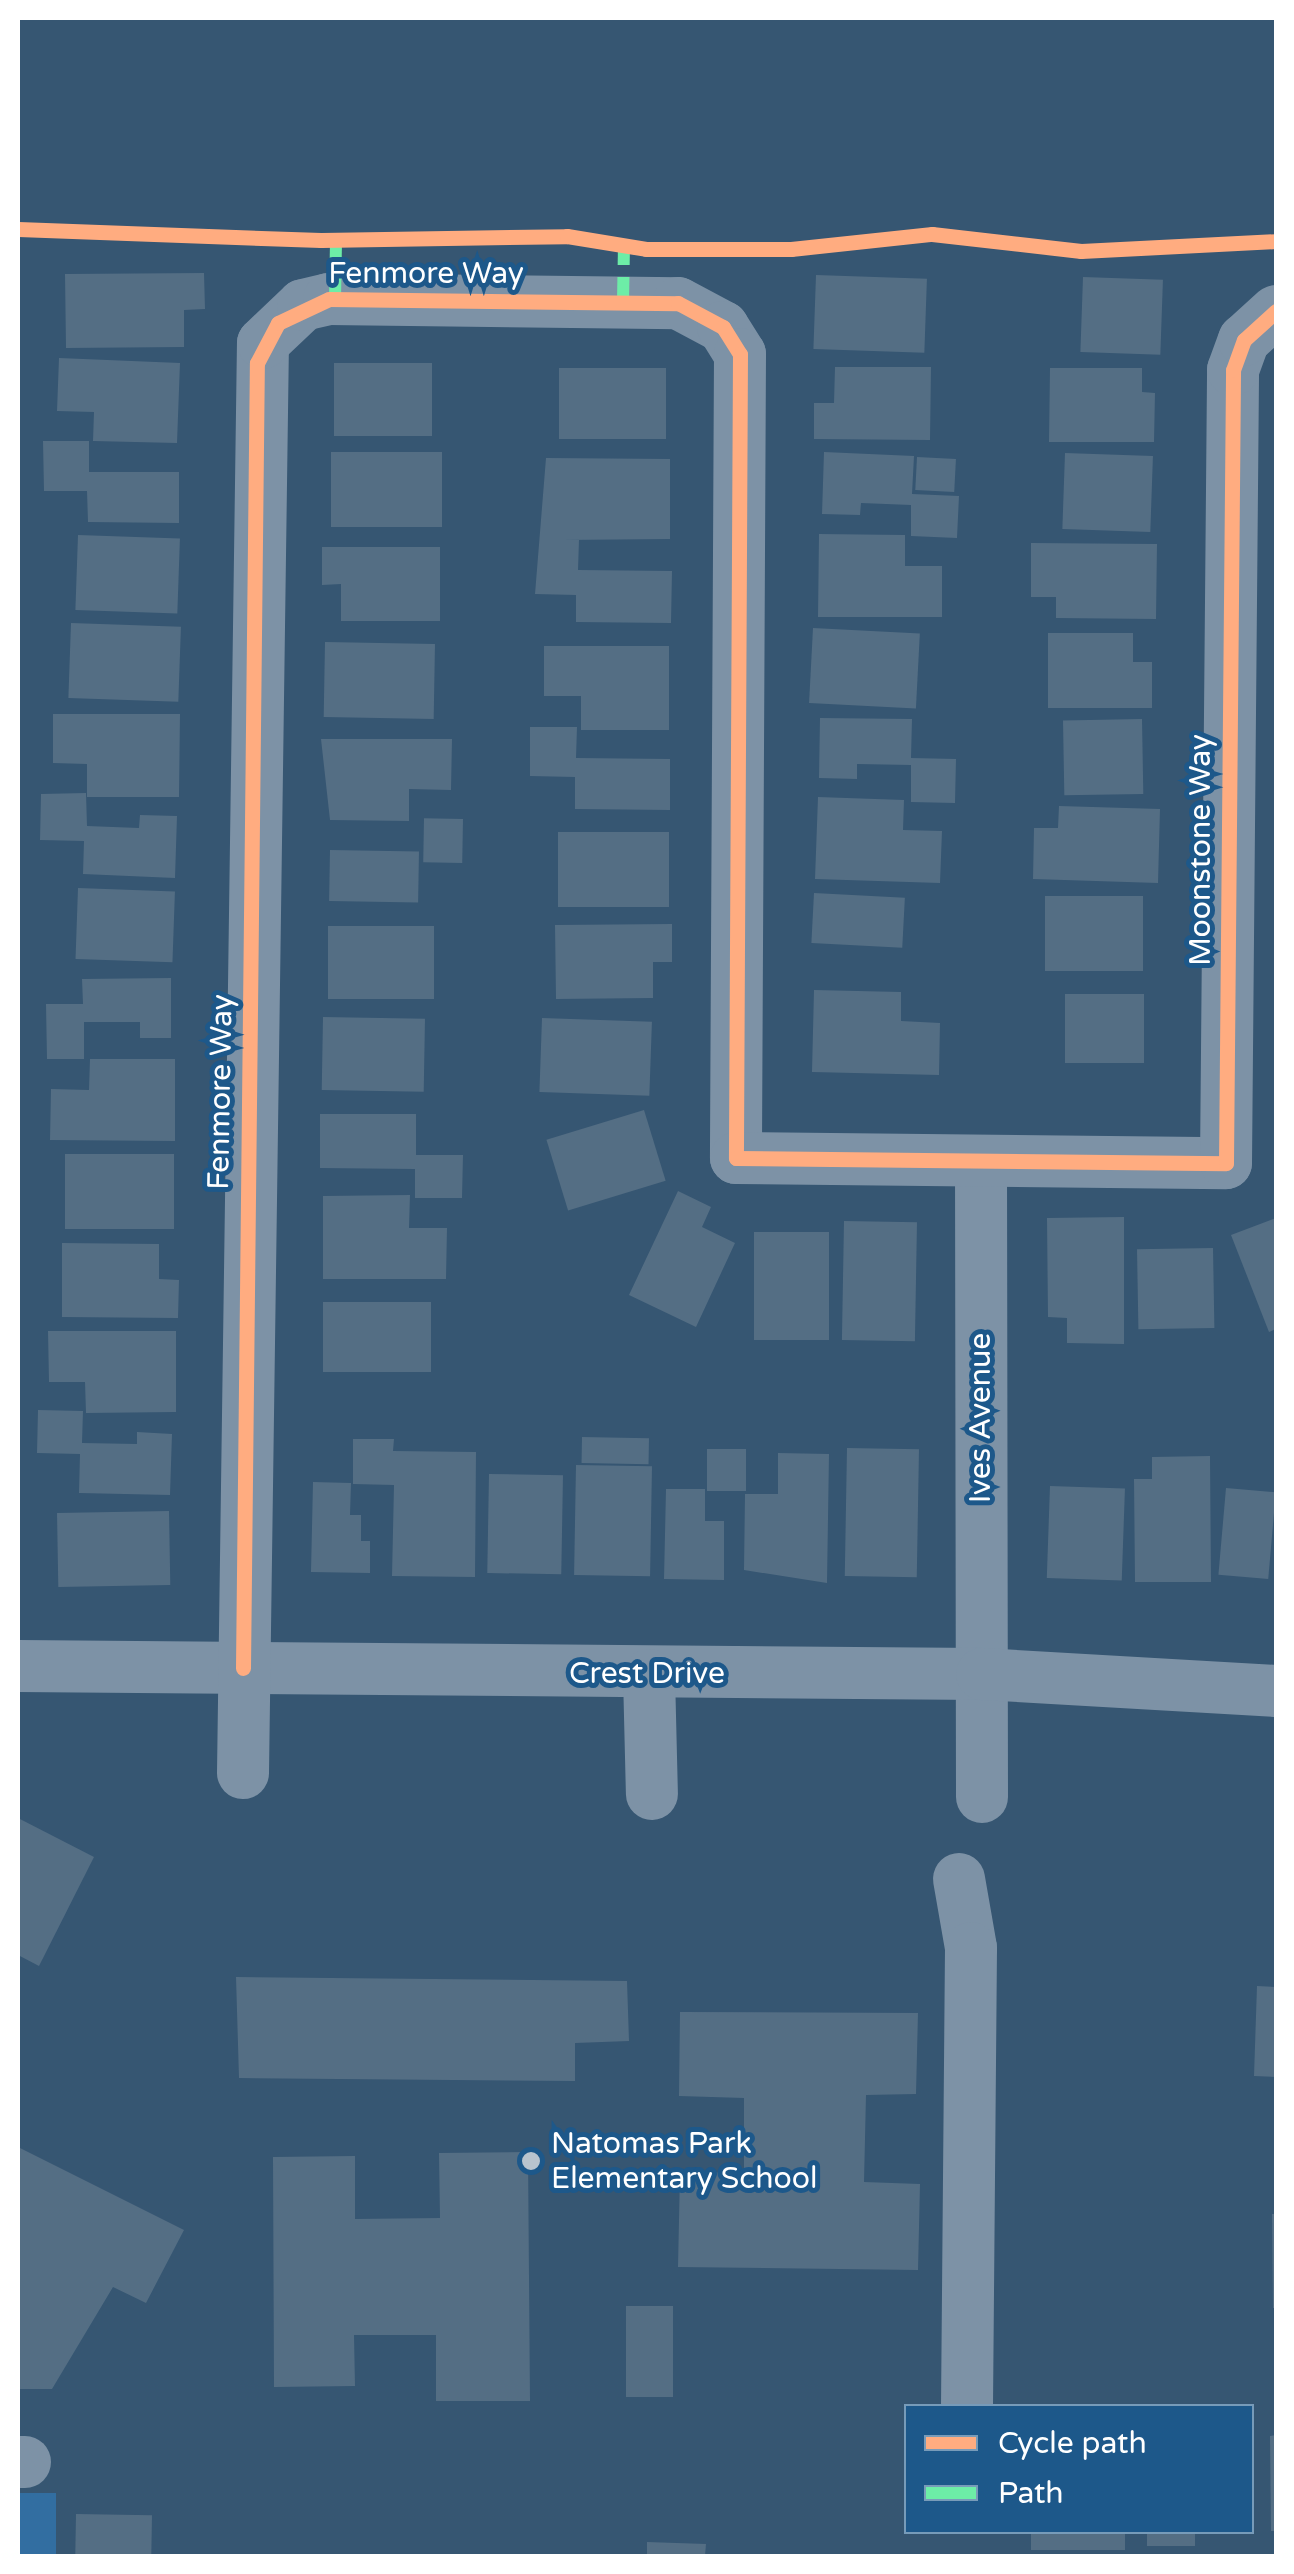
<!DOCTYPE html>
<style>
body{margin:0}
#map{position:relative;width:1294px;height:2574px;overflow:hidden;background:#365672;font-family:"Varela Round",sans-serif}
div>[style]{position:absolute}
[style*='--x']{left:calc(var(--x)*1px);top:calc(var(--y)*1px);width:calc(var(--w)*1px);rotate:calc(var(--a)*1deg)}
.green>*{inset:0;background:#326ea1;transform-origin:0 0}
.building>*{inset:0;background:#546e84;transform-origin:0 0}
.minor>*{height:52px;margin:-26px;padding:0 26px;transform-origin:26px;border-radius:26px;background:#7d92a6}
.quiet>*{height:12px;margin-top:-6px;transform-origin:0;background:repeating-linear-gradient(90deg,#6deda7 0 25px,transparent 0 37px)}
.cycleway>*{height:15px;margin:-7.5px;padding:0 7.5px;transform-origin:7.5px;border-radius:7.5px;background:#ffac80}
.dots>*{width:28px;height:28px;translate:-50% -50%;box-sizing:border-box;border:5px solid #1d588a;border-radius:50%}
span{translate:-50% -50%;white-space:nowrap;text-align:center;line-height:1.15;-webkit-text-stroke:10px #1d588a;paint-order:stroke}
.street-label{font-size:30px;color:#fff}
.poi-label{font-size:30px;color:#fff}
.left{translate:0 -50%;text-align:left}
.frame{position:absolute;inset:0;border:20px solid #fff;pointer-events:none}
.legend{position:absolute;left:904px;top:2404px;width:350px;height:130px;box-sizing:border-box;background:#1d588a;border:2px solid #779bb9;margin:0;padding:12px 18px;list-style:none;font-size:30px;color:#fff}
.legend li{display:flex;align-items:center;gap:20px;height:50px}
.legend b{width:50px;border:2px solid #779bb9}
</style>
<div id="map">
<div class="green">
<i style="left:56px;top:2493px;width:63px;height:38px;rotate:90deg"></i>
</div>
<div class="building">
<i style="clip-path:polygon(204px 273px,205px 309px,184px 310px,184px 347px,66px 348px,65px 274px)"></i>
<i style="left:816px;top:275px;width:111px;height:74px;rotate:2deg"></i>
<i style="left:1083px;top:277px;width:80px;height:75px;rotate:2deg"></i>
<i style="clip-path:polygon(59px 358px,180px 363px,177px 443px,93px 441px,94px 412px,57px 411px)"></i>
<i style="left:334px;top:363px;width:98px;height:73px"></i>
<i style="clip-path:polygon(835px 367px,931px 367px,930px 440px,814px 439px,814px 403px,834px 403px)"></i>
<i style="left:559px;top:368px;width:107px;height:71px"></i>
<i style="clip-path:polygon(1050px 368px,1142px 368px,1142px 392px,1155px 393px,1154px 442px,1049px 442px)"></i>
<i style="clip-path:polygon(43px 441px,89px 441px,89px 472px,179px 472px,179px 523px,88px 522px,87px 491px,44px 491px)"></i>
<i style="left:331px;top:452px;width:111px;height:75px"></i>
<i style="clip-path:polygon(824px 452px,914px 456px,912px 494px,959px 496px,957px 538px,911px 536px,911px 505px,861px 503px,860px 515px,822px 514px)"></i>
<i style="left:1065px;top:453px;width:88px;height:76px;rotate:2deg"></i>
<i style="left:917px;top:457px;width:39px;height:33px;rotate:3deg"></i>
<i style="clip-path:polygon(546px 458px,670px 459px,670px 539px,563px 540px,579px 540px,578px 570px,672px 571px,671px 623px,576px 622px,576px 595px,535px 594px)"></i>
<i style="clip-path:polygon(819px 534px,905px 535px,905px 566px,942px 566px,942px 617px,818px 617px)"></i>
<i style="left:78px;top:535px;width:102px;height:75px;rotate:2deg"></i>
<i style="clip-path:polygon(1031px 543px,1157px 544px,1156px 619px,1056px 618px,1056px 597px,1031px 597px)"></i>
<i style="clip-path:polygon(322px 547px,440px 547px,440px 621px,341px 621px,341px 584px,322px 585px)"></i>
<i style="left:71px;top:623px;width:110px;height:75px;rotate:2deg"></i>
<i style="left:813px;top:628px;width:107px;height:75px;rotate:3deg"></i>
<i style="clip-path:polygon(1048px 633px,1133px 633px,1133px 662px,1152px 662px,1152px 708px,1048px 708px)"></i>
<i style="left:325px;top:642px;width:110px;height:75px;rotate:1deg"></i>
<i style="clip-path:polygon(544px 646px,669px 646px,669px 730px,581px 730px,581px 696px,544px 696px)"></i>
<i style="clip-path:polygon(53px 714px,180px 714px,179px 797px,87px 797px,87px 764px,53px 763px)"></i>
<i style="clip-path:polygon(820px 718px,912px 719px,911px 758px,956px 759px,955px 803px,911px 802px,911px 765px,857px 764px,857px 779px,819px 778px)"></i>
<i style="left:1142px;top:719px;width:75px;height:79px;rotate:89deg"></i>
<i style="clip-path:polygon(530px 727px,577px 727px,576px 758px,670px 759px,670px 810px,575px 809px,575px 777px,530px 776px)"></i>
<i style="clip-path:polygon(321px 739px,452px 739px,451px 790px,409px 789px,409px 821px,330px 820px)"></i>
<i style="clip-path:polygon(86px 793px,87px 826px,139px 828px,140px 815px,177px 816px,175px 878px,83px 874px,84px 841px,40px 840px,41px 794px)"></i>
<i style="clip-path:polygon(818px 797px,904px 800px,903px 830px,942px 831px,940px 883px,815px 879px)"></i>
<i style="clip-path:polygon(1059px 806px,1160px 809px,1158px 883px,1033px 879px,1034px 828px,1058px 828px)"></i>
<i style="left:463px;top:819px;width:44px;height:39px;rotate:91deg"></i>
<i style="left:558px;top:832px;width:111px;height:75px"></i>
<i style="left:330px;top:850px;width:89px;height:51px;rotate:1deg"></i>
<i style="left:78px;top:888px;width:97px;height:71px;rotate:2deg"></i>
<i style="left:814px;top:893px;width:91px;height:50px;rotate:3deg"></i>
<i style="left:1045px;top:896px;width:98px;height:75px"></i>
<i style="clip-path:polygon(672px 924px,672px 962px,653px 962px,653px 998px,556px 999px,555px 925px)"></i>
<i style="left:328px;top:926px;width:106px;height:73px"></i>
<i style="clip-path:polygon(171px 978px,171px 1038px,140px 1038px,140px 1022px,84px 1022px,84px 1059px,47px 1059px,46px 1004px,83px 1004px,82px 979px)"></i>
<i style="clip-path:polygon(814px 990px,901px 992px,901px 1021px,940px 1023px,939px 1075px,812px 1072px)"></i>
<i style="left:1065px;top:994px;width:79px;height:69px"></i>
<i style="left:323px;top:1017px;width:102px;height:73px;rotate:1deg"></i>
<i style="left:542px;top:1018px;width:110px;height:74px;rotate:2deg"></i>
<i style="clip-path:polygon(90px 1059px,175px 1059px,175px 1141px,50px 1140px,51px 1089px,89px 1090px)"></i>
<i style="left:644px;top:1110px;width:74px;height:102px;rotate:73deg"></i>
<i style="clip-path:polygon(320px 1114px,416px 1114px,416px 1155px,463px 1155px,462px 1198px,415px 1198px,415px 1169px,320px 1168px)"></i>
<i style="left:174px;top:1154px;width:75px;height:109px;rotate:90deg"></i>
<i style="clip-path:polygon(678px 1191px,711px 1207px,702px 1227px,735px 1243px,696px 1327px,629px 1295px)"></i>
<i style="clip-path:polygon(410px 1195px,409px 1228px,447px 1228px,446px 1279px,323px 1279px,323px 1196px)"></i>
<i style="clip-path:polygon(1124px 1217px,1124px 1344px,1067px 1343px,1067px 1318px,1048px 1317px,1047px 1218px)"></i>
<i style="clip-path:polygon(1276px 1218px,1276px 1329px,1269px 1332px,1231px 1235px)"></i>
<i style="left:844px;top:1221px;width:73px;height:119px;rotate:1deg"></i>
<i style="left:754px;top:1232px;width:75px;height:108px"></i>
<i style="clip-path:polygon(62px 1243px,159px 1244px,159px 1279px,179px 1280px,178px 1318px,62px 1317px)"></i>
<i style="left:1213px;top:1248px;width:80px;height:76px;rotate:89deg"></i>
<i style="left:323px;top:1302px;width:108px;height:70px"></i>
<i style="clip-path:polygon(48px 1331px,176px 1331px,176px 1412px,86px 1413px,85px 1382px,49px 1382px)"></i>
<i style="clip-path:polygon(38px 1410px,83px 1411px,82px 1443px,137px 1444px,137px 1432px,172px 1434px,170px 1495px,79px 1493px,80px 1454px,37px 1453px)"></i>
<i style="left:582px;top:1437px;width:67px;height:26px;rotate:1deg"></i>
<i style="clip-path:polygon(353px 1439px,394px 1439px,393px 1451px,476px 1452px,475px 1577px,392px 1576px,394px 1485px,353px 1484px)"></i>
<i style="left:847px;top:1448px;width:72px;height:128px;rotate:1deg"></i>
<i style="left:707px;top:1449px;width:39px;height:42px"></i>
<i style="clip-path:polygon(778px 1453px,829px 1454px,827px 1583px,744px 1570px,745px 1494px,778px 1494px)"></i>
<i style="clip-path:polygon(1210px 1456px,1211px 1582px,1135px 1582px,1134px 1479px,1152px 1479px,1152px 1457px)"></i>
<i style="left:576px;top:1465px;width:76px;height:110px;rotate:1deg"></i>
<i style="left:489px;top:1474px;width:74px;height:99px;rotate:1deg"></i>
<i style="clip-path:polygon(313px 1482px,351px 1483px,350px 1515px,361px 1515px,361px 1541px,370px 1541px,370px 1573px,311px 1572px)"></i>
<i style="left:1050px;top:1486px;width:75px;height:92px;rotate:2deg"></i>
<i style="left:1226px;top:1488px;width:50px;height:87px;rotate:5deg"></i>
<i style="clip-path:polygon(666px 1489px,705px 1489px,705px 1521px,724px 1521px,724px 1580px,664px 1579px)"></i>
<i style="left:169px;top:1511px;width:74px;height:112px;rotate:89deg"></i>
<i style="clip-path:polygon(18px 1818px,94px 1857px,39px 1966px,18px 1955px)"></i>
<i style="clip-path:polygon(236px 1977px,627px 1981px,629px 2041px,575px 2043px,575px 2081px,239px 2078px)"></i>
<i style="clip-path:polygon(1257px 1986px,1276px 1987px,1276px 2077px,1254px 2076px)"></i>
<i style="clip-path:polygon(680px 2012px,918px 2013px,916px 2094px,866px 2095px,864px 2182px,920px 2184px,918px 2270px,678px 2267px,680px 2173px,744px 2172px,744px 2098px,679px 2096px)"></i>
<i style="clip-path:polygon(18px 2147px,184px 2230px,146px 2303px,113px 2287px,52px 2389px,18px 2389px)"></i>
<i style="clip-path:polygon(528px 2152px,530px 2401px,436px 2401px,436px 2335px,354px 2335px,355px 2386px,274px 2387px,273px 2157px,355px 2156px,355px 2219px,440px 2218px,439px 2153px)"></i>
<i style="clip-path:polygon(1272px 2214px,1276px 2214px,1276px 2308px,1273px 2308px)"></i>
<i style="left:626px;top:2306px;width:47px;height:91px"></i>
<i style="clip-path:polygon(1276px 2435px,1276px 2531px,1271px 2531px,1270px 2436px)"></i>
<i style="left:76px;top:2514px;width:76px;height:42px;rotate:1deg"></i>
<i style="left:1031px;top:2532px;width:94px;height:18px"></i>
<i style="left:1147px;top:2532px;width:48px;height:14px"></i>
<i style="clip-path:polygon(647px 2542px,706px 2544px,705px 2556px,647px 2556px)"></i>
</div>
<div class="minor">
<i style="--x:981;--y:1161;--w:636;--a:89.91"></i>
<i style="--x:18;--y:1666;--w:964;--a:0.48"></i>
<i style="--x:982;--y:1674;--w:294;--a:3.3"></i>
<i style="--x:649;--y:1675;--w:119;--a:88.6"></i>
<i style="--x:243;--y:1773;--w:1430;--a:-89.2"></i>
<i style="--x:263;--y:343;--w:55;--a:-43.5"></i>
<i style="--x:303;--y:305;--w:27;--a:-13"></i>
<i style="--x:329;--y:299;--w:349;--a:0.7"></i>
<i style="--x:678;--y:303;--w:51;--a:28.1"></i>
<i style="--x:723;--y:327;--w:32;--a:58"></i>
<i style="--x:740;--y:354;--w:804;--a:90.29"></i>
<i style="--x:736;--y:1158;--w:490;--a:0.6"></i>
<i style="--x:1226;--y:1163;--w:793;--a:-89.49"></i>
<i style="--x:1233;--y:370;--w:32;--a:-70"></i>
<i style="--x:1244;--y:340;--w:43;--a:-42.2"></i>
<i style="--x:959;--y:1879;--w:70;--a:80.1"></i>
<i style="--x:971;--y:1948;--w:458;--a:90.5"></i>
<i style="--x:18;--y:2462;--w:7;--a:0"></i>
</div>
<div class="quiet">
<i style="--x:335;--y:299;--w:60;--a:-89"></i>
<i style="--x:623;--y:302;--w:58;--a:-89"></i>
</div>
<div class="cycleway">
<i style="--x:18;--y:229;--w:303;--a:2.1"></i>
<i style="--x:321;--y:240;--w:246;--a:-0.9"></i>
<i style="--x:567;--y:236;--w:80;--a:9.3"></i>
<i style="--x:646;--y:249;--w:145;--a:0"></i>
<i style="--x:791;--y:249;--w:142;--a:-6.1"></i>
<i style="--x:932;--y:234;--w:150;--a:6.5"></i>
<i style="--x:1081;--y:251;--w:195;--a:-2.9"></i>
<i style="--x:243;--y:1668;--w:1305;--a:-89.39"></i>
<i style="--x:257;--y:363;--w:45;--a:-62.3"></i>
<i style="--x:278;--y:323;--w:56;--a:-25.2"></i>
<i style="--x:329;--y:299;--w:349;--a:0.7"></i>
<i style="--x:678;--y:303;--w:51;--a:28.1"></i>
<i style="--x:723;--y:327;--w:32;--a:58"></i>
<i style="--x:740;--y:354;--w:804;--a:90.29"></i>
<i style="--x:736;--y:1158;--w:490;--a:0.6"></i>
<i style="--x:1226;--y:1163;--w:793;--a:-89.49"></i>
<i style="--x:1233;--y:370;--w:32;--a:-70"></i>
<i style="--x:1244;--y:340;--w:43;--a:-42.2"></i>
</div>
<div class="dots">
<i style="left:531px;top:2161px;background:#b9c4ce"></i>
</div>
<div class="street-label">
<span style="left:426px;top:274px">Fenmore Way</span>
<span style="left:1201px;top:850px;rotate:-90deg">Moonstone Way</span>
<span style="left:221px;top:1092px;rotate:-89deg">Fenmore Way</span>
<span style="left:981px;top:1418px;rotate:-90deg">Ives Avenue</span>
<span style="left:647px;top:1674px">Crest Drive</span>
</div>
<div class="poi-label">
<span class="left" style="left:551px;top:2161px">Natomas Park<br>Elementary School</span>
</div>
<div class="frame"></div>
<ul class="legend">
<li><b style="height:12px;background:#ffac80"></b>Cycle path</li>
<li><b style="height:12px;background:#6deda7"></b>Path</li>
</ul>
</div>
